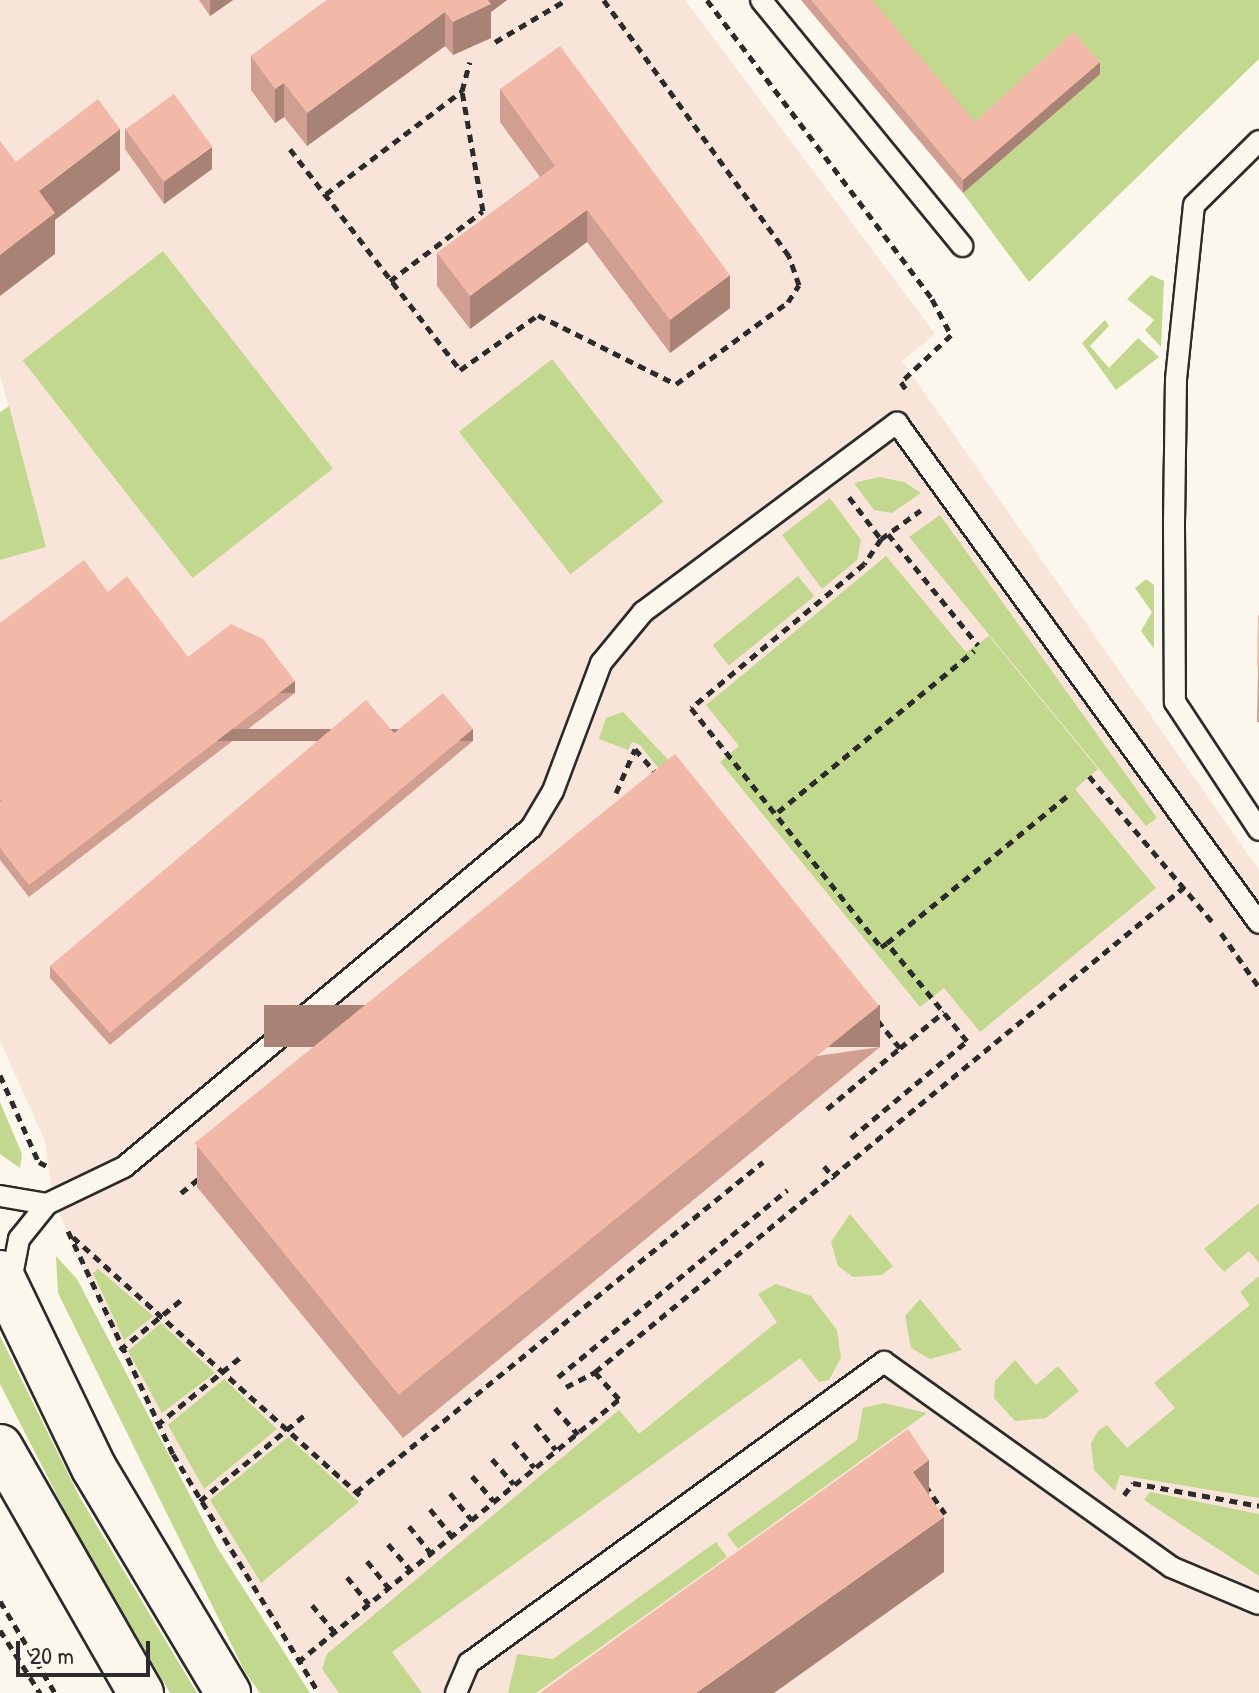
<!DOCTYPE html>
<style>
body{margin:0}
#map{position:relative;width:1259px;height:1693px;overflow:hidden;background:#fbf7ec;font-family:"Patrick Hand",sans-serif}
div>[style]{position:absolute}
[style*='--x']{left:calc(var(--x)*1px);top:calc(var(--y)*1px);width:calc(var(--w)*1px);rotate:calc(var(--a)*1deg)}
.built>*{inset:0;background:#f8e4d8}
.green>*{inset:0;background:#c2d88e;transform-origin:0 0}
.path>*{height:5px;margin-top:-2.5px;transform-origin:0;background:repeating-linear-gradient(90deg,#2b2b2b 0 8px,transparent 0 14px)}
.roads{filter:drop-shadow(2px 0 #2b2b2b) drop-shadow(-2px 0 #2b2b2b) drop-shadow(0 2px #2b2b2b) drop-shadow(0 -2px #2b2b2b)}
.lane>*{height:20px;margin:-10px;padding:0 10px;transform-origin:10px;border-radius:10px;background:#fbf7ec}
.secondary>*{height:44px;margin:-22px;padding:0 22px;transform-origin:22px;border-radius:22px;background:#fbf7ec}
.wall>*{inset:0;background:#d09f91}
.shaded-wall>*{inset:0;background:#a98276;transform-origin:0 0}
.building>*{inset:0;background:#f2b9a9;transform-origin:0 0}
span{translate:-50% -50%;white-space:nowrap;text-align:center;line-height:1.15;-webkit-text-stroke:8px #fbf7ec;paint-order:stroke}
.scale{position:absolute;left:16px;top:1641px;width:134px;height:36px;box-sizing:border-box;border:4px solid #2b2b2b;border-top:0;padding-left:10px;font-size:24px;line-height:28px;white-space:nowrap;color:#2b2b2b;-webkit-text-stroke:6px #fbf7ec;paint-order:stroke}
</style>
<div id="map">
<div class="built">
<i style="clip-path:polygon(0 0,685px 0,935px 334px,902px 361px,1259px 870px,1259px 1693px,319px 1693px,227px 1550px,120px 1350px,53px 1199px,45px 1141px,0 1041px,0 560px,46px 546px,0 375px)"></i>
</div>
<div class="green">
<i style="clip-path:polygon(861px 0,1259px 0,1259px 59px,1029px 282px,963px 193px,998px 162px)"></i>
<i style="left:163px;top:251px;width:276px;height:178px;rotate:52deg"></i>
<i style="clip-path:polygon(1151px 275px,1164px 281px,1161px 347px,1145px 330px,1154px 320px,1127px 299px)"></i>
<i style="clip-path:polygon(1105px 320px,1109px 326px,1090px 346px,1109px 368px,1138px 338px,1159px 357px,1116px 390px,1082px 343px)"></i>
<i style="left:552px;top:359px;width:181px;height:118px;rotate:52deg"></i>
<i style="clip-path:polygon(9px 406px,46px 547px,0 560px,0 412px)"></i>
<i style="clip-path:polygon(879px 477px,904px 482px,921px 493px,892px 513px,874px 510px,854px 483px)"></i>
<i style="clip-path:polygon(830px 498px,861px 540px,857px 560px,822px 589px,782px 535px)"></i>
<i style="clip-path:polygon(940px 515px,1157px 818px,1146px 826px,909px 537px)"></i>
<i style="clip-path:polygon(886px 556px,966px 652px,989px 636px,1098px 769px,1075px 789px,1156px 888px,980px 1032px,944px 988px,920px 1007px,720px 762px,739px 746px,706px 705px)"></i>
<i style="left:798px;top:576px;width:26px;height:110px;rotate:51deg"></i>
<i style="clip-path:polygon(1146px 579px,1154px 585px,1154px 649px,1141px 631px,1152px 612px,1135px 588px)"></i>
<i style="clip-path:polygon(623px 712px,678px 770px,667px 779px,640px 745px,632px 742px,628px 750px,599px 739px,606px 718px)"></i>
<i style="clip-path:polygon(0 1102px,22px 1154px,20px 1168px,0 1154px)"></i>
<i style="clip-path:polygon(1259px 1203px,1259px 1263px,1249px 1251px,1224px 1272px,1204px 1249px)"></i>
<i style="clip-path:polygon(850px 1214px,893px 1266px,882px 1275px,853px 1277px,838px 1266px,831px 1242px)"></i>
<i style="clip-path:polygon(56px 1256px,77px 1279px,217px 1547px,310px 1693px,260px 1693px,245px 1672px,58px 1293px)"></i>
<i style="clip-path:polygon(98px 1269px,153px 1316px,124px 1340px,93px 1273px)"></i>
<i style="clip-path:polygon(1259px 1276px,1259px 1498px,1120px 1475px,1115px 1491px,1094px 1470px,1091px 1443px,1098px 1431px,1107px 1425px,1127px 1448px,1175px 1408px,1154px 1383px,1250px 1305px,1240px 1292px)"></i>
<i style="clip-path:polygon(776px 1284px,811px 1296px,837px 1330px,841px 1358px,829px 1380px,819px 1382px,800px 1358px,392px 1652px,422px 1693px,339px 1693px,322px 1669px,327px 1654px,619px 1410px,639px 1434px,777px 1322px,758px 1294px)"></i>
<i style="clip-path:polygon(920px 1299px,962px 1350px,930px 1359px,911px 1348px,905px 1316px)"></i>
<i style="clip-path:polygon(161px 1323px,215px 1373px,162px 1413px,128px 1351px)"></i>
<i style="clip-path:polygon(0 1336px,79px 1496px,197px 1693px,170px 1693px,79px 1538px,0 1384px)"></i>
<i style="clip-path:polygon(1015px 1360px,1036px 1385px,1058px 1366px,1079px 1391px,1046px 1418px,1015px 1421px,994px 1398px,995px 1381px)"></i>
<i style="clip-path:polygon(224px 1379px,277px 1429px,204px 1489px,168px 1425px)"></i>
<i style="clip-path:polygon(884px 1403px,927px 1413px,738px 1549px,727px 1534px,857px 1440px,863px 1408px)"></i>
<i style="clip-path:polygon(288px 1437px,359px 1502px,261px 1583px,210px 1500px)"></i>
<i style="clip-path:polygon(1150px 1492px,1259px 1514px,1259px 1576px,1144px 1500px)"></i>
<i style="clip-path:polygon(716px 1542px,727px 1557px,536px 1693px,508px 1693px,517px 1654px,553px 1659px)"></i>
</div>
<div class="path">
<i style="--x:707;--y:0;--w:374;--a:53"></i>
<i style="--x:932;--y:299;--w:41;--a:62.2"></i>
<i style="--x:951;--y:335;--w:69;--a:136.8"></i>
<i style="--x:901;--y:382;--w:11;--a:56"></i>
<i style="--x:495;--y:42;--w:82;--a:-30.6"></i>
<i style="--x:290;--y:149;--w:279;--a:52.4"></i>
<i style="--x:460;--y:370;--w:95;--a:-35.2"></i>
<i style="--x:538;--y:315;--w:154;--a:26.6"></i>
<i style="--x:676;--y:384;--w:139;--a:-36.2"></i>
<i style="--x:788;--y:302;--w:20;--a:-57"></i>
<i style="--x:799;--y:285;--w:31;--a:-109"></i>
<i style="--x:789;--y:256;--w:316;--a:-125.9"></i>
<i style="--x:326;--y:194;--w:171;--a:-37.1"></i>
<i style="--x:462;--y:91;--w:30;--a:-75"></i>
<i style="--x:390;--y:281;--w:116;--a:-37"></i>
<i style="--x:483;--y:211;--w:122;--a:-99.9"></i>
<i style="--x:849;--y:497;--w:53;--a:52.7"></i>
<i style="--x:881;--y:539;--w:49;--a:-35.9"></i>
<i style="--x:888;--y:534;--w:143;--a:51"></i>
<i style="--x:881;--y:539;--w:30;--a:124"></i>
<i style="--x:864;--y:564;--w:225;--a:140.2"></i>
<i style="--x:691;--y:708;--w:305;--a:51.5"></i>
<i style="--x:881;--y:947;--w:7;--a:-34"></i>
<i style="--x:1089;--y:776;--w:195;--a:49.8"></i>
<i style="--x:616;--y:793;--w:48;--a:-66.6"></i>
<i style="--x:635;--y:749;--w:33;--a:49"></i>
<i style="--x:778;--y:812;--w:254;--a:-39.4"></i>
<i style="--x:1221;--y:933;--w:66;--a:54.9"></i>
<i style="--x:900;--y:1048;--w:57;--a:-39.3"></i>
<i style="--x:0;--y:1075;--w:96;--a:66.1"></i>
<i style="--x:827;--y:1109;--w:95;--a:-39.9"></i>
<i style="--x:900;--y:1048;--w:36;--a:-129"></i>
<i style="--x:851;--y:1138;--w:151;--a:-39.9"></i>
<i style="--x:967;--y:1041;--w:127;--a:-129.2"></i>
<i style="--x:887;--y:943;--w:237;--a:-39.2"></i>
<i style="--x:39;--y:1162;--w:11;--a:27"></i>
<i style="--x:824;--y:1166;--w:16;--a:50"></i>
<i style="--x:181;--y:1193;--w:27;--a:-39"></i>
<i style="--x:68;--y:1231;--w:246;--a:64.8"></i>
<i style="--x:173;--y:1454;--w:280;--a:58.6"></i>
<i style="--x:73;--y:1237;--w:390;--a:42"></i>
<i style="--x:120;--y:1350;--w:80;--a:-39.4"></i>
<i style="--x:558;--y:1377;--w:296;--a:-39.2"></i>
<i style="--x:566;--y:1387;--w:33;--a:-27"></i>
<i style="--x:595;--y:1372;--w:762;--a:-39.46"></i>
<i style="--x:555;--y:1408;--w:35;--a:49"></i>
<i style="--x:535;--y:1424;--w:33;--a:51"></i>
<i style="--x:157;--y:1425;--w:111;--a:-39.1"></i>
<i style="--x:513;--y:1442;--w:33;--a:50"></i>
<i style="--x:492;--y:1459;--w:33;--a:49"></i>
<i style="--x:472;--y:1476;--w:33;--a:49"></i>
<i style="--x:925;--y:1485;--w:35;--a:55"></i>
<i style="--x:356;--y:1492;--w:524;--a:-39.04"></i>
<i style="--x:450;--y:1493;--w:35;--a:51"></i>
<i style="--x:1124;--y:1495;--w:15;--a:-53"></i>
<i style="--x:1133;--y:1483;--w:128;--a:10.3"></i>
<i style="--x:200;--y:1501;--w:137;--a:-39.4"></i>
<i style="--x:430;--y:1509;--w:35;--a:51"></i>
<i style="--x:409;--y:1526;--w:35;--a:51"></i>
<i style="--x:388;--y:1544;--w:35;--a:49"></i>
<i style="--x:367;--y:1561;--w:35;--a:51"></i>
<i style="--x:347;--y:1577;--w:35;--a:51"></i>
<i style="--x:0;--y:1601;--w:107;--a:59.1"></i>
<i style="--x:312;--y:1605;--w:35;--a:50"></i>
<i style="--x:0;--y:1630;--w:75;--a:57.6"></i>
<i style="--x:298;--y:1662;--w:415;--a:-39.3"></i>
<i style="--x:619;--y:1399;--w:36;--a:-132"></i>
</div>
<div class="roads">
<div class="lane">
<i style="--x:761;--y:0;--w:318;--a:50.7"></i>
<i style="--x:1259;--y:141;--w:91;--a:135.4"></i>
<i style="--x:1194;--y:205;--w:176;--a:95.9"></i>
<i style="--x:1176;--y:380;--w:146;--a:90.8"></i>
<i style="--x:1174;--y:526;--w:176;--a:89.7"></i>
<i style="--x:1175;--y:702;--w:153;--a:56.7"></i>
<i style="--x:0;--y:1196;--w:48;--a:9.7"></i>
<i style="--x:11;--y:1281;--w:43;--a:-79.2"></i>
<i style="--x:19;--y:1239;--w:45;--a:-51.3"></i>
<i style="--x:47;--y:1204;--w:85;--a:-25.7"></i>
<i style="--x:124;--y:1167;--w:530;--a:-39.79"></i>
<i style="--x:531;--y:828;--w:43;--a:-59.3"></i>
<i style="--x:553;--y:791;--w:137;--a:-69.4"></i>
<i style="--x:601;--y:663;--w:66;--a:-50.5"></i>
<i style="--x:643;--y:612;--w:317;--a:-36.7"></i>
<i style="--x:897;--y:423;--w:617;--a:54.1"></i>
<i style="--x:456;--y:1693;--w:33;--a:-67"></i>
<i style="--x:469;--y:1663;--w:513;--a:-35.95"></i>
<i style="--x:884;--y:1362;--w:353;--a:35.5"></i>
<i style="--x:1171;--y:1567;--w:95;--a:22.8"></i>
</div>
<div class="secondary">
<i style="--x:0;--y:1273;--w:216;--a:64.3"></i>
<i style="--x:94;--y:1468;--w:262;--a:59.2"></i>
<i style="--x:0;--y:1447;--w:284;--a:60.2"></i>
</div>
</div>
<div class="wall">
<i style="clip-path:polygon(199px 0,233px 0,210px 16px)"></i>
<i style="clip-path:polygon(327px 0,507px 0,491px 12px,491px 38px,453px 55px,445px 46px,307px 146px,284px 117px,275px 123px,251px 90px,251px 56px)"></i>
<i style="clip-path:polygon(801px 0,872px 0,975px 122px,1100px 74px,963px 193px)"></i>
<i style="clip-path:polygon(500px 89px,730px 308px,670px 353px,587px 242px,470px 329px,437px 286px,437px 253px,540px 177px,500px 122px)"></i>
<i style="clip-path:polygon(125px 128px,212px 169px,164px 204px,125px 149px)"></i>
<i style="clip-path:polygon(108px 592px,188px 657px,295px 693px,29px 897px,0 860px,0 623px)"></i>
<i style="clip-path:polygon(1259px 615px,1259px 722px,1257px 722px)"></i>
<i style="clip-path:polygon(394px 733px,473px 741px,110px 1045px,50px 978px,50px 966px)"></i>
<i style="clip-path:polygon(880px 1047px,403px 1438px,197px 1187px,197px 1145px)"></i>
</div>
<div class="shaded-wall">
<i style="clip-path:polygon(210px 0,233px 0,210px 16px)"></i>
<i style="clip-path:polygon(479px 0,507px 0,491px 12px,491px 38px,453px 55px,453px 22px)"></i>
<i style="clip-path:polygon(445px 12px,445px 46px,307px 146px,307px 113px)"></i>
<i style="clip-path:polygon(1100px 62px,1100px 74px,963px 193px,963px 180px)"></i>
<i style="clip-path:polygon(284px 83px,284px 117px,275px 123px,275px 89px)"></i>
<i style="clip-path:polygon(120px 129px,120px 170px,55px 220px,55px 254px,0 296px,0 255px,39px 191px)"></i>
<i style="clip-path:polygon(212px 147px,212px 169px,164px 204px,164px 182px)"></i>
<i style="clip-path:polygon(587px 210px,587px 242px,470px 329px,470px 296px)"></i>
<i style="clip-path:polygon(730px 275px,730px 308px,670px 353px,670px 320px)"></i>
<i style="left:295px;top:681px;width:12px;height:335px;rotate:90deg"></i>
<i style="left:473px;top:729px;width:12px;height:473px;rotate:90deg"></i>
<i style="left:880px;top:1005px;width:42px;height:616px;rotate:90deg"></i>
<i style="clip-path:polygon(929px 1460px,929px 1515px,913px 1472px)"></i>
<i style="clip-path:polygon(944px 1517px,944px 1572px,774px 1693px,696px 1693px)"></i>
</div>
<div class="building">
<i style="clip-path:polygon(327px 0,488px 0,491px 4px,453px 22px,445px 12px,307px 113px,284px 83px,275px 89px,251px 56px)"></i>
<i style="clip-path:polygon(811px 0,872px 0,975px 122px,1073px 32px,1100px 62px,963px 180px)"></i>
<i style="clip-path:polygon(560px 46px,730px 275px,670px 320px,587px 210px,470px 296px,437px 253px,555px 166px,500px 89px)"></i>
<i style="left:174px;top:94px;width:65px;height:60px;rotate:54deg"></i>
<i style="clip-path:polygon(98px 99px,120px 129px,39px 191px,55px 213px,0 255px,0 141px,16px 162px)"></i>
<i style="clip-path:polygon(84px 560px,108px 592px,127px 576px,188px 657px,231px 624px,263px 639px,295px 681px,29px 885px,0 848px,0 802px,2px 801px,0 799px,0 623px)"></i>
<i style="clip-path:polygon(1258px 615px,1259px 615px,1259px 666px,1257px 666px)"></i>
<i style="clip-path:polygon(443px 693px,473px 729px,110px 1033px,50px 966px,366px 700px,394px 733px)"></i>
<i style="left:675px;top:754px;width:324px;height:618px;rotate:51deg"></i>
<i style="clip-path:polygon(908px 1429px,929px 1460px,913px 1472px,944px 1517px,696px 1693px,540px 1693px)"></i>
</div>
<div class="scale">20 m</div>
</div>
